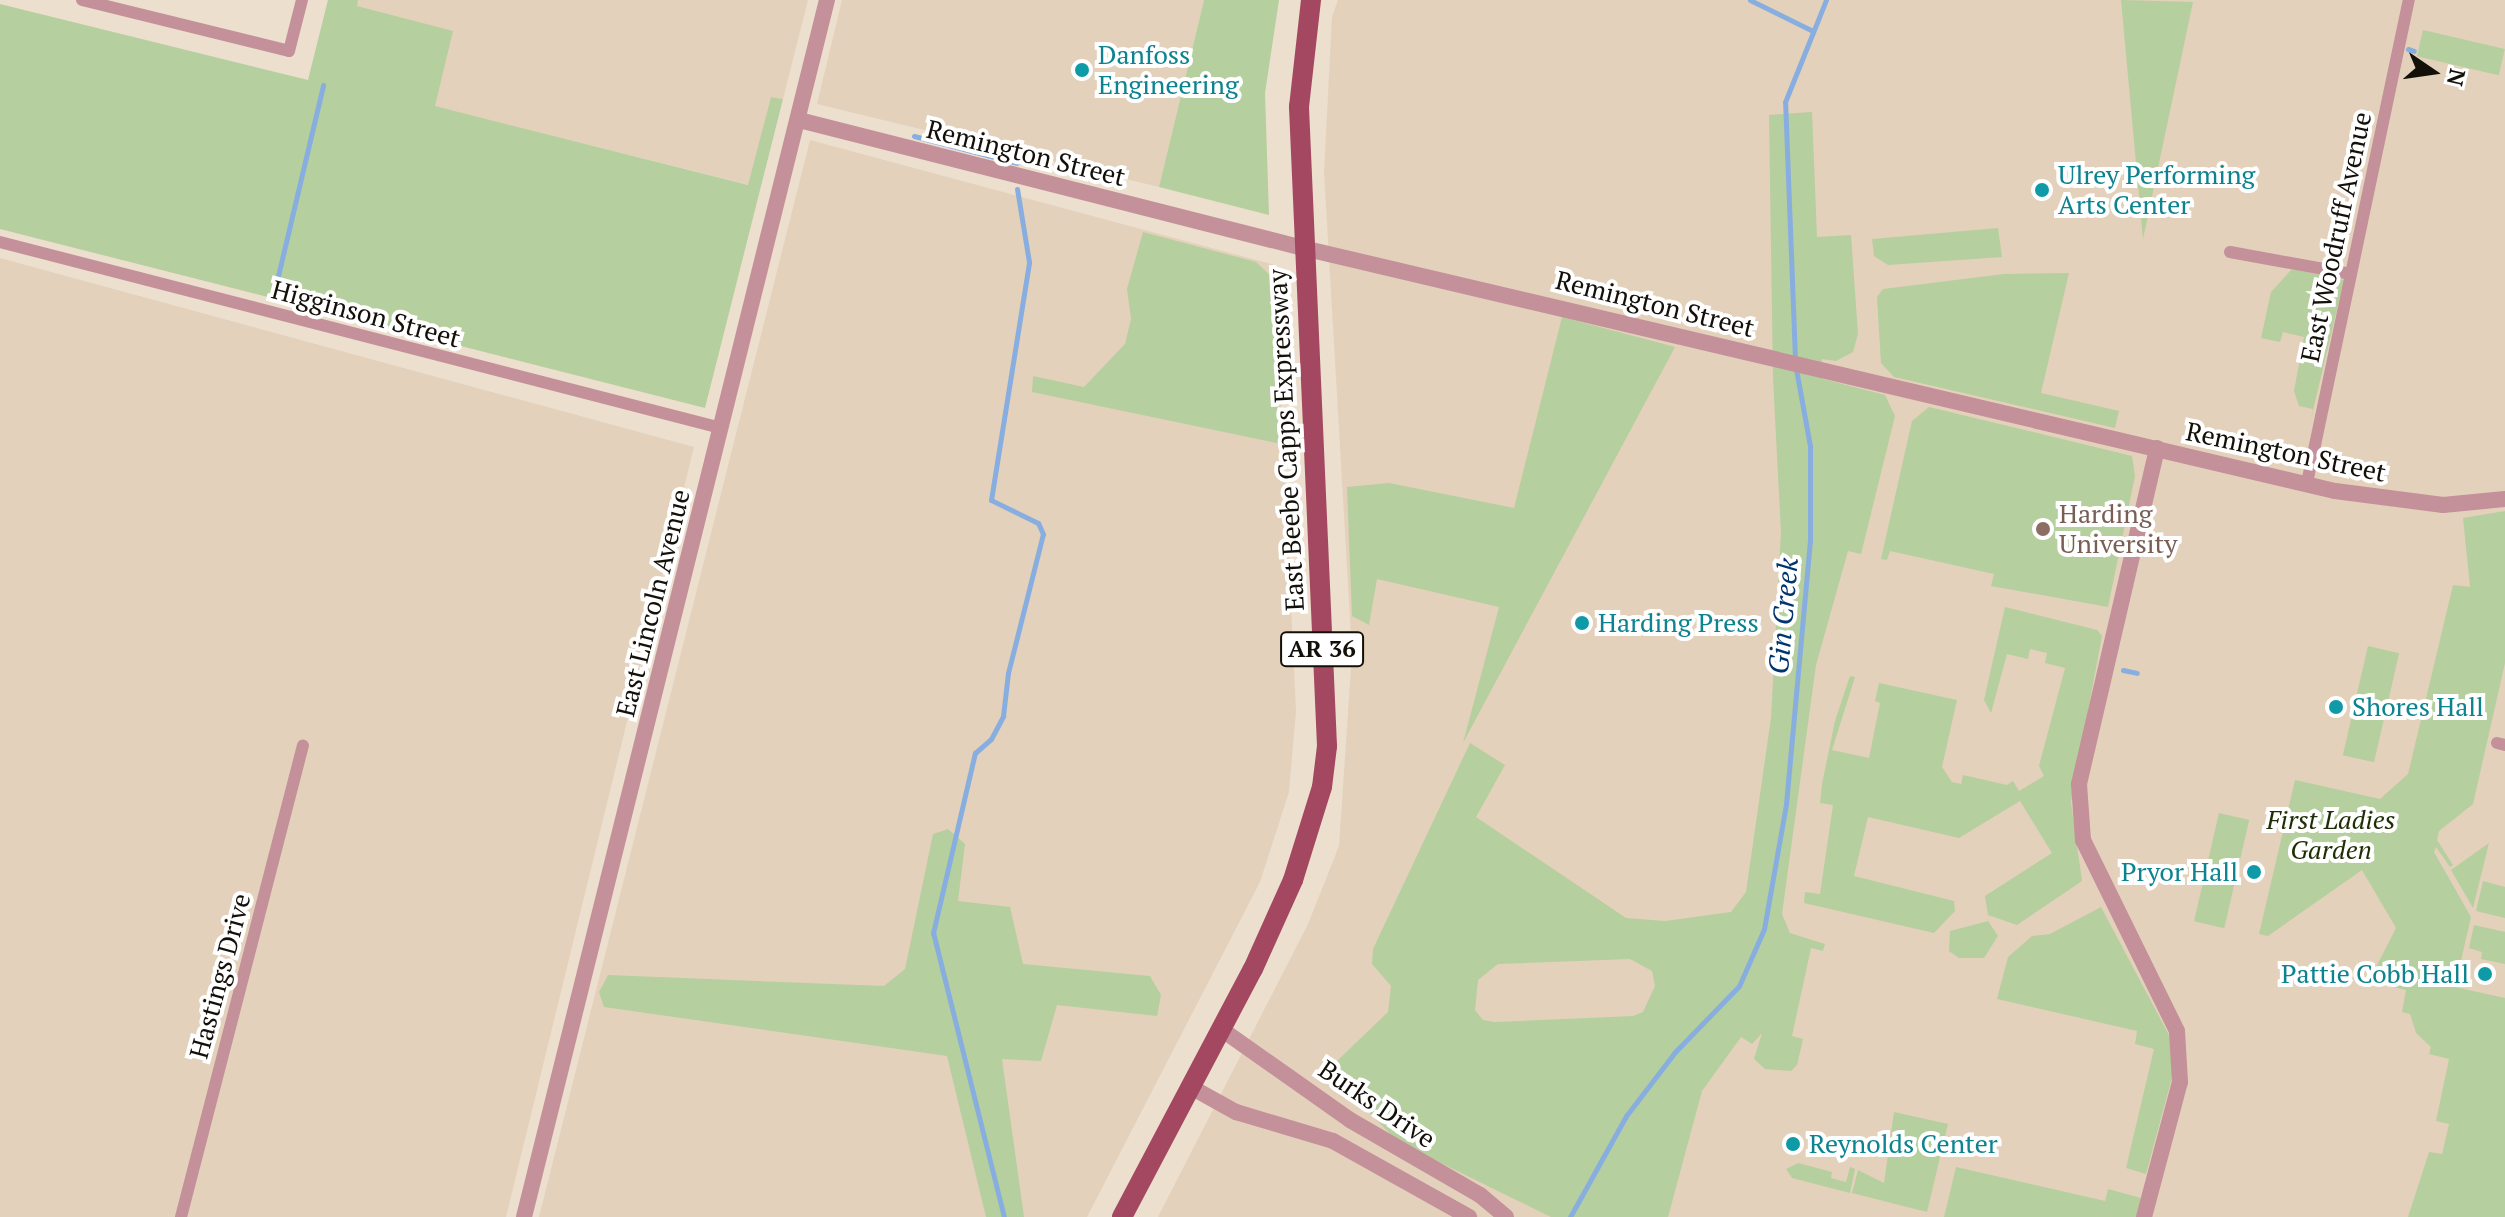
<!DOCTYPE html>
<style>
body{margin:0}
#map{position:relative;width:2505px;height:1217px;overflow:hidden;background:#ecdfce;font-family:"PT Serif",serif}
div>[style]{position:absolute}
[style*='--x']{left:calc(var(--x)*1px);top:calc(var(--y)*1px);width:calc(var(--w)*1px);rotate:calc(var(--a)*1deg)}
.built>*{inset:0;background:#e3d1bb}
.green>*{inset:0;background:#b6cf9e;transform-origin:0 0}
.stream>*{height:5px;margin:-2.5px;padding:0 2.5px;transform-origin:2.5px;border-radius:2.5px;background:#88aee0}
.minor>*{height:12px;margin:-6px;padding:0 6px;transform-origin:6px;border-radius:6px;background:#c4909a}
.tertiary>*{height:16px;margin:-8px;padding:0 8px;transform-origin:8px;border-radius:8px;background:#c4909a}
.primary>*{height:20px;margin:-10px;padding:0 10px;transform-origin:10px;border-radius:10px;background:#a34860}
.dots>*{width:22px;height:22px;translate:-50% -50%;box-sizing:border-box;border:4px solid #fff;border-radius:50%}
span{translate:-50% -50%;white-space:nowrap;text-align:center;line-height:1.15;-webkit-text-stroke:8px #fff;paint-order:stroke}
.shield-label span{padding:2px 6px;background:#fff;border:2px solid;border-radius:6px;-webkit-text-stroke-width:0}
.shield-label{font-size:24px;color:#130f09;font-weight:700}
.culture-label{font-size:26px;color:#0d838f}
.left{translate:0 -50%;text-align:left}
.right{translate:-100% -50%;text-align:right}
.street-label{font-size:26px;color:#130f09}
.education-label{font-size:26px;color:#785e54}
.park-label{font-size:26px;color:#1e2f05;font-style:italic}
.water-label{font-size:28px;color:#00346f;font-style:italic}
.north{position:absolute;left:2393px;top:32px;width:80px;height:80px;-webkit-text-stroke:6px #fff;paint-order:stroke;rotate:103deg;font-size:22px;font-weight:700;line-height:32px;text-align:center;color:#130f09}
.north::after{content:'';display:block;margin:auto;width:28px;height:36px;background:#130f09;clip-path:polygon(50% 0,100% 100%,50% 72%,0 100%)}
</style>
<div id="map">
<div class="built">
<i style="clip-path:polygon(358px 0,808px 0,783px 99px,771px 97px,749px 185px,434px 106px,356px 6px)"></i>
<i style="clip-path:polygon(842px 0,1204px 0,1159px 187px,817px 104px)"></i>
<i style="clip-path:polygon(1338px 0,2505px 0,2505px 1217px,1158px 1217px,1308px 924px,1339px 846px,1352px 653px,1324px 172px,1332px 17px)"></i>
<i style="clip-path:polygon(810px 140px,1275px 265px,1296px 711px,1289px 792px,1260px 882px,1087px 1217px,539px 1217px)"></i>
<i style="clip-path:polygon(0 258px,694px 447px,506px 1217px,0 1217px)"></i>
</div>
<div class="green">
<i style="clip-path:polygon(328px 0,358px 0,357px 6px,453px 31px,435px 106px,748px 185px,771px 97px,783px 99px,705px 408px,0 229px,0 4px,308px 80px)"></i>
<i style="clip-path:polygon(1204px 0,1279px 0,1265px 93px,1269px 215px,1159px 187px)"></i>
<i style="clip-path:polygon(2121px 0,2193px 2px,2143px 239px)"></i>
<i style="left:2423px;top:30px;width:84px;height:27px;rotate:13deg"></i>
<i style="clip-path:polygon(evenodd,1812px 112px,1817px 237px,1851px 235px,1858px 334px,1853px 352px,1836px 361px,1822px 359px,1823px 379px,1885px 395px,1895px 416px,1861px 554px,1848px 551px,1816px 665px,1782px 914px,1790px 933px,1825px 944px,1823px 951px,1811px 948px,1792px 1036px,1803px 1039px,1797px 1065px,1791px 1071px,1765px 1069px,1754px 1059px,1762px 1033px,1752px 1044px,1741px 1037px,1702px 1091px,1668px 1217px,1551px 1217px,1398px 1142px,1335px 1077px,1336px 1062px,1388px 1012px,1391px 986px,1372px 964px,1373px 949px,1470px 743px,1505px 765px,1476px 817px,1626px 918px,1665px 921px,1731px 912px,1746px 892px,1771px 718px,1781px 532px,1773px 379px,1769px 115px,1812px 112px,1630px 959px,1652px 971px,1655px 986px,1643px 1012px,1633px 1016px,1495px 1022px,1483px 1020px,1475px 1010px,1478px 980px,1498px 964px,1630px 959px)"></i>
<i style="clip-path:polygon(1998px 228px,2002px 257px,1888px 265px,1874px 256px,1872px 239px)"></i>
<i style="clip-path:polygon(1143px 232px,1256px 262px,1271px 276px,1281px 444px,1032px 392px,1033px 376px,1084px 387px,1125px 344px,1131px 319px,1127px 289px)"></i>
<i style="clip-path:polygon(2292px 269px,2344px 280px,2310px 423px,2313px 409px,2299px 406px,2294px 391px,2304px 337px,2283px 332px,2280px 342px,2261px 338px,2271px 292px)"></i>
<i style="clip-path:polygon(2069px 273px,2041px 393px,2119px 411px,2115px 428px,1894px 377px,1881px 363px,1877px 297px,1883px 289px,2004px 274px)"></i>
<i style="clip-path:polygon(1562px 317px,1675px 347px,1463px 743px,1499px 607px,1377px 579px,1369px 625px,1352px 616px,1347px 487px,1389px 483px,1514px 508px)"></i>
<i style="clip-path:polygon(1929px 407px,2132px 456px,2135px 476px,2108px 607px,1991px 586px,1994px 574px,1890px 551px,1887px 560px,1881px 559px,1912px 421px)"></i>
<i style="clip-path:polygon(2505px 511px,2505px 663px,2473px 804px,2439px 831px,2437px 840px,2453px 865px,2450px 867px,2436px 847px,2434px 852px,2471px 917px,2455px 987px,2505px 998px,2505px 1217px,2408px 1217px,2429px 1152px,2442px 1154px,2449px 1124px,2436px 1121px,2449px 1059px,2429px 1054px,2431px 1047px,2416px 1033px,2410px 1014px,2402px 1012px,2406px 990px,2369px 981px,2396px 928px,2362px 870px,2268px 936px,2259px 934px,2295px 780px,2380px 799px,2408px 774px,2453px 585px,2470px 587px,2463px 518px)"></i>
<i style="clip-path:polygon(2005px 607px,2097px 630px,2102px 636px,2071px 802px,2082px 881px,2017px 925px,1988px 915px,1985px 896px,2052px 853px,2020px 801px,1959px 838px,1868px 817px,1854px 876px,1954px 901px,1955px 911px,1934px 933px,1804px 903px,1805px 892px,1820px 894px,1833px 805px,1820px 803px,1822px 784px,1835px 721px,1850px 676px,1855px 677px,1832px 750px,1869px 758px,1880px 703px,1875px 701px,1879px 683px,1957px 700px,1942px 767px,1952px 782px,1961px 784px,1963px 775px,2007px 785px,2013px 781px,2019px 791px,2044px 776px,2039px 766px,2065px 668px,2045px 663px,2047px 653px,2030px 649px,2028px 659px,2007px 654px,1991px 713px,1984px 700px)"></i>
<i style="left:2368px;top:646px;width:32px;height:112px;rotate:13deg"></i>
<i style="left:2219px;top:813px;width:31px;height:111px;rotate:13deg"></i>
<i style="clip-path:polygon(948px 829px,965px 844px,958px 901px,1010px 907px,1023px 964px,1150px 976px,1161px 995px,1157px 1016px,1057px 1005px,1041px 1061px,1002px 1059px,1024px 1217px,986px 1217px,947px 1056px,604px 1007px,599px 992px,608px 975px,884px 986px,905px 969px,933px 834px)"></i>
<i style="clip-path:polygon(2489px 843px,2473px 908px,2451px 870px)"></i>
<i style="clip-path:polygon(2483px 881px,2505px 887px,2505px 918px,2476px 911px)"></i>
<i style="clip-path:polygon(2101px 907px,2170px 1037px,2174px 1070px,2146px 1174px,2126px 1168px,2154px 1049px,2135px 1044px,2137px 1031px,1997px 999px,2008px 957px,2032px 936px,2050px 934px)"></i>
<i style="clip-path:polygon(1988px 921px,1998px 936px,1984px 958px,1959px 958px,1949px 951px,1950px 931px)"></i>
<i style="clip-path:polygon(2474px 925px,2505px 932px,2505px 964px,2481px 959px,2482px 952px,2469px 948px)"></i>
<i style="clip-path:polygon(1894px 1112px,1948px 1124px,1927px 1212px,1852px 1193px,1858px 1170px,1884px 1183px)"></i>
<i style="clip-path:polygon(1798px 1163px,1832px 1172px,1831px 1178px,1846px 1182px,1850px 1167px,1855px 1169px,1850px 1193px,1792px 1178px,1786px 1169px)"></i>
<i style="clip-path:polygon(1956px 1167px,2105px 1201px,2108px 1189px,2141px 1198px,2136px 1217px,1944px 1217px)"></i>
</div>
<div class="stream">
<i style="--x:1750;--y:0;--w:70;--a:26.2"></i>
<i style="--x:2408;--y:49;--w:6;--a:18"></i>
<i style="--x:914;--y:136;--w:106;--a:14.7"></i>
<i style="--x:273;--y:297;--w:218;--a:-76.7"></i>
<i style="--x:1795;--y:359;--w:257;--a:-92.2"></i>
<i style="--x:1785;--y:102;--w:110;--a:-68.1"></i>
<i style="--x:2123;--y:670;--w:14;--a:12"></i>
<i style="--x:1004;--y:1217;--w:293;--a:-104"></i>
<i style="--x:933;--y:933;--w:185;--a:-76.9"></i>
<i style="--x:975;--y:753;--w:21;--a:-41"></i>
<i style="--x:991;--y:739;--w:26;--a:-62"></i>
<i style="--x:1003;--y:716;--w:43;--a:-83.4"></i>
<i style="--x:1008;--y:673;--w:143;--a:-75.9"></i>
<i style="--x:1043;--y:534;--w:12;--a:-114"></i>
<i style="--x:1038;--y:523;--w:52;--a:-153.9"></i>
<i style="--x:991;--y:500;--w:241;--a:-80.9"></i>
<i style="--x:1029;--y:262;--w:74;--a:-99.3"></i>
<i style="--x:1570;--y:1217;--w:115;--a:-61"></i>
<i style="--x:1626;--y:1116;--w:81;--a:-52.6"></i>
<i style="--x:1675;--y:1052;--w:92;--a:-45.9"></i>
<i style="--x:1739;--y:986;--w:62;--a:-66.3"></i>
<i style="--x:1764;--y:929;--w:127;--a:-80"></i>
<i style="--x:1786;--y:804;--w:264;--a:-84.8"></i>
<i style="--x:1810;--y:541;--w:95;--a:-90"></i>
<i style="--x:1810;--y:446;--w:78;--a:-100.3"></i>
</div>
<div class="minor">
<i style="--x:82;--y:0;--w:213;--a:13.8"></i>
<i style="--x:289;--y:51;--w:53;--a:-75.7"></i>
<i style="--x:0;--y:242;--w:745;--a:14.47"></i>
<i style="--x:2230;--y:252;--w:123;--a:10.3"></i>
<i style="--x:2307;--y:483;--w:494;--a:-78.1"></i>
<i style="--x:2497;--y:743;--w:8;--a:14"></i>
<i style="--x:181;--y:1217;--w:487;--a:-75.5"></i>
</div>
<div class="tertiary">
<i style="--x:799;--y:120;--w:520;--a:14.25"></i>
<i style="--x:1303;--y:248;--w:1060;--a:13.25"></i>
<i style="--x:2335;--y:491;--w:109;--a:7.4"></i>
<i style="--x:2443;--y:505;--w:62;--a:-5.5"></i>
<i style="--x:1221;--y:1029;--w:158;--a:35.2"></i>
<i style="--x:1350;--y:1120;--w:150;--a:30"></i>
<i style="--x:1480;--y:1195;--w:34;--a:40"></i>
<i style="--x:1189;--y:1086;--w:54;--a:29"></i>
<i style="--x:1236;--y:1112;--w:101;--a:16.6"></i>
<i style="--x:1333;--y:1141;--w:156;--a:29.2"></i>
<i style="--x:524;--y:1217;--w:1254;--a:-76.02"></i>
<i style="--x:2144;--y:1217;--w:140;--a:-75.1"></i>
<i style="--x:2180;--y:1082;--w:51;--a:-93.4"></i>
<i style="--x:2177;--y:1031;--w:213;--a:-116.2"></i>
<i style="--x:2083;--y:840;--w:56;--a:-94.1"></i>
<i style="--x:2079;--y:784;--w:345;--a:-76.9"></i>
</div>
<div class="primary">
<i style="--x:1122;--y:1217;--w:280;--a:-62.2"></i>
<i style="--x:1253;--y:969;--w:98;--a:-65.8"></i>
<i style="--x:1293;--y:880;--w:97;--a:-72.7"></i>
<i style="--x:1322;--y:787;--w:41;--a:-83"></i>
<i style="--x:1327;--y:746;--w:640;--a:-92.51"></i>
<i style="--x:1299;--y:107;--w:108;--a:-83.6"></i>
</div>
<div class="dots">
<i style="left:1082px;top:70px;background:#0f9aa8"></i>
<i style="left:2042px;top:190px;background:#0f9aa8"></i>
<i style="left:2043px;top:529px;background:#8d6e63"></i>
<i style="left:1582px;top:623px;background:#0f9aa8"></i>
<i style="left:2336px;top:707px;background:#0f9aa8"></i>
<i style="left:2254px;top:872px;background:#0f9aa8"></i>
<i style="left:2485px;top:974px;background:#0f9aa8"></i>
<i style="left:1793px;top:1144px;background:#0f9aa8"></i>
</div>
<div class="shield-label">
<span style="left:1322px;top:649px">AR 36</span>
</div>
<div class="culture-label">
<span class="left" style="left:1098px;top:70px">Danfoss<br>Engineering</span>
<span class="left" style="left:2058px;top:190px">Ulrey Performing<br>Arts Center</span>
<span class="left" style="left:1598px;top:623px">Harding Press</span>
<span class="left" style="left:2352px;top:707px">Shores Hall</span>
<span class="right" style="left:2238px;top:872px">Pryor Hall</span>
<span class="right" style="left:2469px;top:974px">Pattie Cobb Hall</span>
<span class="left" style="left:1809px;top:1144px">Reynolds Center</span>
</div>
<div class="street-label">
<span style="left:1026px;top:153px;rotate:14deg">Remington Street</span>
<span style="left:2336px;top:237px;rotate:-78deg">East Woodruff Avenue</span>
<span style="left:1655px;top:304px;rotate:14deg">Remington Street</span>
<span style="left:366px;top:314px;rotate:15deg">Higginson Street</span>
<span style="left:1286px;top:440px;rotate:-93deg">East Beebe Capps Expressway</span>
<span style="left:2286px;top:452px;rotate:12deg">Remington Street</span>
<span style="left:653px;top:603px;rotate:-76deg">East Lincoln Avenue</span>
<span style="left:220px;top:976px;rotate:-75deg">Hastings Drive</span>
<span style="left:1377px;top:1104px;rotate:34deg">Burks Drive</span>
</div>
<div class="education-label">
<span class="left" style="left:2059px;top:529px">Harding<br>University</span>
</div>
<div class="park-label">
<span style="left:2331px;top:835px">First Ladies<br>Garden</span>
</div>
<div class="water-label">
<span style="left:1783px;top:616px;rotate:-85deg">Gin Creek</span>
</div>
<div class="north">N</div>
</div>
